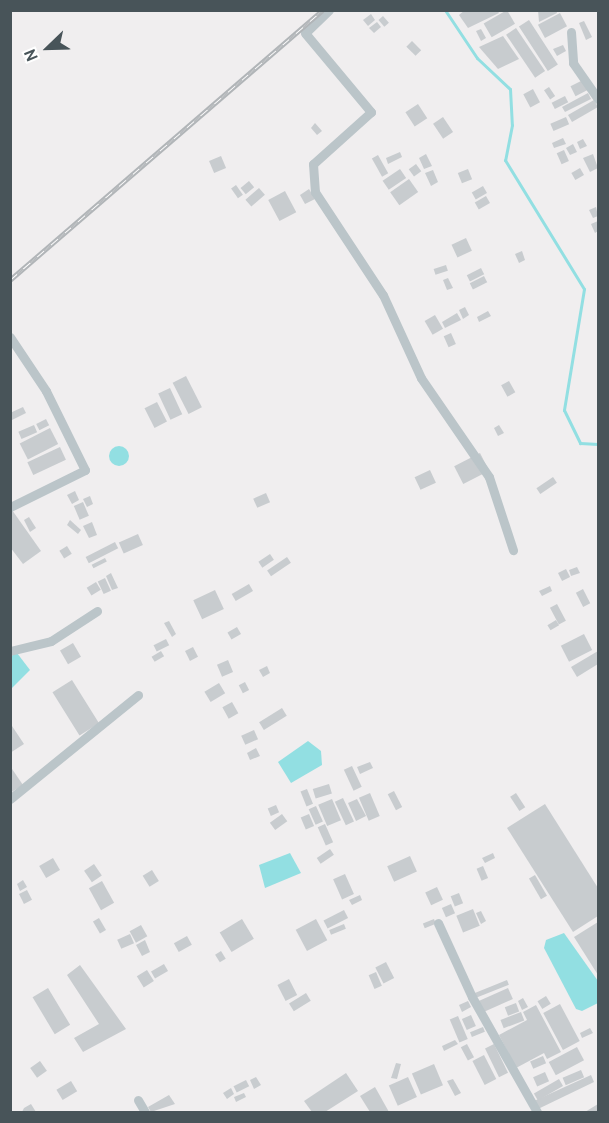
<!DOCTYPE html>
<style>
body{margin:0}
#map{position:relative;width:609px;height:1123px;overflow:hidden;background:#f0eeef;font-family:Cabin,sans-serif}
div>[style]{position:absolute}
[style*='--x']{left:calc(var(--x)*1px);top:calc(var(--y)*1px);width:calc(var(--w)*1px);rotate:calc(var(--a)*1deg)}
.water>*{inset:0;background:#92dfe2}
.round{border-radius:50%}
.stream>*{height:3px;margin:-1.5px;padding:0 1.5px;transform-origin:1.5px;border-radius:1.5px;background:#92dfe2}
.building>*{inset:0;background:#c8cccf;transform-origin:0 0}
.street>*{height:9px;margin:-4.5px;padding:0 4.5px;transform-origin:4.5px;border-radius:4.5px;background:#bbc5c9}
.rail>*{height:5px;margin-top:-2.5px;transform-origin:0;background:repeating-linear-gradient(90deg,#fff 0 9px,#b1b5b8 0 18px);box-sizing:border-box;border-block:2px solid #b1b5b8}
span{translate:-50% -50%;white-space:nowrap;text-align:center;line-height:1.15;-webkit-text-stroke:5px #fff;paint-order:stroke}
.frame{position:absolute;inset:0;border:12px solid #485459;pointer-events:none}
.north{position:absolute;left:18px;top:18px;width:60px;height:60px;-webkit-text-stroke:4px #fff;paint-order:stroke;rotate:247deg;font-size:16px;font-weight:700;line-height:24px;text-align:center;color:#485459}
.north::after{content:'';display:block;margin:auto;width:21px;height:27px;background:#485459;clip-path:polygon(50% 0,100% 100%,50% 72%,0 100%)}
</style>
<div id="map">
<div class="water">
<i class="round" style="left:109px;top:446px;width:20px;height:20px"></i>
<i style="clip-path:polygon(17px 653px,30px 670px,11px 689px,11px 656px)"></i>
<i style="clip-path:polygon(308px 741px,321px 751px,322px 765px,291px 783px,278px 762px)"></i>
<i style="clip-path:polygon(290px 853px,301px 873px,265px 888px,259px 865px)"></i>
<i style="clip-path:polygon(564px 933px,598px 981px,598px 1003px,582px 1011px,576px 1009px,544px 948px,546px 940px)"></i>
</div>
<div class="stream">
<i style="--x:445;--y:10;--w:58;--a:56.3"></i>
<i style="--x:477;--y:58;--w:45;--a:43.2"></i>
<i style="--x:510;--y:89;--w:36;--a:87"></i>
<i style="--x:512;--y:125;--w:36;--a:101"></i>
<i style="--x:505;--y:160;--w:151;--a:58.5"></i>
<i style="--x:584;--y:289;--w:123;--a:99.4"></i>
<i style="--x:564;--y:410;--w:37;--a:64"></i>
<i style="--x:580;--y:443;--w:18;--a:3"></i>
</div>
<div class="building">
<i style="clip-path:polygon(465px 10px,497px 10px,499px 13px,468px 28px,459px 15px)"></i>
<i style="left:507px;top:10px;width:16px;height:27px;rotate:60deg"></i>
<i style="clip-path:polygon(538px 10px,556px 10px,557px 13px,539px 22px)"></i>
<i style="left:560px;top:13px;width:15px;height:25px;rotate:62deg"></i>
<i style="clip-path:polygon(371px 14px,375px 20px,368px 26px,363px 20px)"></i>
<i style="left:383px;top:16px;width:9px;height:6px;rotate:49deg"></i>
<i style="left:529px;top:20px;width:53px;height:12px;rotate:57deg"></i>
<i style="clip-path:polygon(584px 21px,592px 37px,586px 40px,579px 23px)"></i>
<i style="clip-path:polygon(377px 22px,381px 27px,374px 33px,369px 28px)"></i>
<i style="left:516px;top:28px;width:52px;height:12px;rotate:56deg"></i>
<i style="clip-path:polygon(481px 29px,486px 38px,481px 41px,476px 31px)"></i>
<i style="clip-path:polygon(503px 36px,519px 59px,498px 69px,479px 47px)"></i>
<i style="left:412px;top:41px;width:13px;height:8px;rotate:45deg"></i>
<i style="clip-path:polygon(563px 45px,566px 51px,557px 56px,553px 49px)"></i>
<i style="left:583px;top:80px;width:11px;height:14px;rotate:63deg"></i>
<i style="left:549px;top:87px;width:11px;height:6px;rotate:56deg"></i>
<i style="left:533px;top:89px;width:15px;height:11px;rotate:62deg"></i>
<i style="clip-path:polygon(588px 93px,591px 99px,565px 112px,562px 107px)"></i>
<i style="left:565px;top:96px;width:7px;height:15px;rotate:63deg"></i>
<i style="left:594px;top:100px;width:8px;height:30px;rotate:60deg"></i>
<i style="left:418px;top:104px;width:17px;height:15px;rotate:57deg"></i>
<i style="left:443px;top:117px;width:18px;height:12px;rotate:56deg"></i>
<i style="left:566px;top:117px;width:8px;height:17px;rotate:67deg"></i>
<i style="clip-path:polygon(315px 123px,322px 131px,317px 135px,311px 128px)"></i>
<i style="clip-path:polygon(563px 138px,566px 144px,554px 148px,552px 143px)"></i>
<i style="clip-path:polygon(583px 139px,587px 146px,580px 149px,577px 142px)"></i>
<i style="clip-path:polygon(573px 144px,577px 152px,570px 155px,566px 148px)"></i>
<i style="left:564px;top:150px;width:12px;height:8px;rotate:66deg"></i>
<i style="clip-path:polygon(400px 152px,402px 157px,388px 164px,386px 158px)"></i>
<i style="clip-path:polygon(426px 154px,432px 166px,424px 169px,419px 158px)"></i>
<i style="clip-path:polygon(593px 154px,598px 168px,590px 172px,583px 158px)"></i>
<i style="left:378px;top:155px;width:21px;height:7px;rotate:61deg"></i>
<i style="left:221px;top:156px;width:13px;height:13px;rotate:67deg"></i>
<i style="left:416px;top:164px;width:9px;height:9px;rotate:54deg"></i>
<i style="left:580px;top:168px;width:8px;height:10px;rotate:60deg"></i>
<i style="left:400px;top:169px;width:11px;height:21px;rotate:56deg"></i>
<i style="left:468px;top:169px;width:11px;height:11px;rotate:68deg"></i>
<i style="clip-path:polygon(433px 170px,438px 182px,431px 186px,425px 173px)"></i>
<i style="left:409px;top:179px;width:16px;height:23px;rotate:55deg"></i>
<i style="left:249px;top:181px;width:8px;height:11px;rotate:50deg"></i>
<i style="left:236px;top:185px;width:12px;height:6px;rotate:55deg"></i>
<i style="left:483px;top:186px;width:8px;height:13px;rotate:60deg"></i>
<i style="left:259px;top:188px;width:9px;height:18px;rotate:49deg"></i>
<i style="clip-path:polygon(309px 189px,315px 199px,305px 204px,300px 195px)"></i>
<i style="left:285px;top:191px;width:24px;height:19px;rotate:62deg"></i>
<i style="left:486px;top:196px;width:8px;height:13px;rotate:60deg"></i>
<i style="clip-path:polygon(596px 207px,598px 216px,593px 218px,589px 210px)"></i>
<i style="clip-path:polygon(598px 221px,598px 231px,595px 233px,591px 224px)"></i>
<i style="left:466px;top:238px;width:14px;height:16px;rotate:65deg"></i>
<i style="clip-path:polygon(522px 251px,525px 260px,519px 263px,515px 254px)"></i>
<i style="left:446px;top:265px;width:6px;height:13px;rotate:72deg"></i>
<i style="left:481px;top:268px;width:7px;height:16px;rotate:63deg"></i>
<i style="left:484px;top:276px;width:7px;height:16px;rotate:63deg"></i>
<i style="clip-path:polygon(448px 278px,453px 288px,447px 290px,443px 280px)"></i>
<i style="clip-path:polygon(465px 307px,469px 315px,463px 319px,459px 310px)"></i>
<i style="clip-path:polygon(488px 311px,491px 316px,479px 322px,477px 317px)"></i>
<i style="clip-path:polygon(457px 313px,461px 320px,445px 328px,442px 322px)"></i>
<i style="left:435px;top:315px;width:16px;height:12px;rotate:60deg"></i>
<i style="left:451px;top:333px;width:12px;height:8px;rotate:66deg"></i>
<i style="left:186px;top:376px;width:35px;height:15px;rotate:63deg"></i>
<i style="left:509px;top:381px;width:13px;height:9px;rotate:61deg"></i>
<i style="left:170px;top:388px;width:29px;height:13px;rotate:65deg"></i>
<i style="left:157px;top:402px;width:22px;height:14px;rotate:63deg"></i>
<i style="clip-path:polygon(23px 407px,26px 413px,10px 421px,10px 413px)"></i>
<i style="left:46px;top:419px;width:7px;height:11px;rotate:63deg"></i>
<i style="left:34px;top:425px;width:8px;height:17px;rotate:67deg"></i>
<i style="clip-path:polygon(499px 425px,504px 433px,498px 436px,494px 428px)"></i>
<i style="left:50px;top:428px;width:18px;height:34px;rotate:63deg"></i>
<i style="left:60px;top:447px;width:14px;height:36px;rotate:65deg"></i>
<i style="left:480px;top:453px;width:20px;height:29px;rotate:63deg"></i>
<i style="left:430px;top:470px;width:14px;height:17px;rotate:65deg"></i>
<i style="left:553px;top:477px;width:7px;height:20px;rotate:56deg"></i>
<i style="clip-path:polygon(75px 491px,79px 500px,72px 504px,67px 495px)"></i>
<i style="left:266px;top:493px;width:10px;height:14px;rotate:66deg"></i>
<i style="clip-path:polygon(90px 496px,93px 504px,87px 507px,83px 499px)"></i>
<i style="left:83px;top:502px;width:15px;height:10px;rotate:67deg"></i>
<i style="clip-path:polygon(12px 510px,41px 551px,23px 564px,10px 547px)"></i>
<i style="clip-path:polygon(29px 517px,36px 528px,30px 532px,24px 520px)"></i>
<i style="clip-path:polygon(70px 520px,81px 530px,78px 534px,67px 525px)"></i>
<i style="clip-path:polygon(92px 522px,97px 535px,89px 538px,83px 526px)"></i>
<i style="left:138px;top:534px;width:12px;height:21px;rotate:66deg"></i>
<i style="left:115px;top:542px;width:7px;height:33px;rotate:63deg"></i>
<i style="left:67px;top:546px;width:9px;height:9px;rotate:58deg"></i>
<i style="left:270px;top:554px;width:7px;height:14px;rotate:56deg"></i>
<i style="left:287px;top:557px;width:7px;height:24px;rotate:56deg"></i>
<i style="left:105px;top:558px;width:4px;height:15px;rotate:63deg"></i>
<i style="clip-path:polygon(577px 567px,580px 573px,571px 576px,569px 570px)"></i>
<i style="left:566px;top:569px;width:9px;height:9px;rotate:63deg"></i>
<i style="clip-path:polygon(111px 573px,118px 588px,112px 590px,106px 576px)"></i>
<i style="left:105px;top:578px;width:14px;height:8px;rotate:65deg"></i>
<i style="left:96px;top:582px;width:9px;height:11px;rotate:58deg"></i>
<i style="left:249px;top:584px;width:8px;height:20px;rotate:60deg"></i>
<i style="clip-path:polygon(550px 586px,552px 591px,542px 596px,539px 591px)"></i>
<i style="left:583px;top:589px;width:16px;height:8px;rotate:63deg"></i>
<i style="left:215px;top:590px;width:21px;height:24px;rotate:65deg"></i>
<i style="left:557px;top:604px;width:19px;height:8px;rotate:62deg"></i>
<i style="left:556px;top:620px;width:6px;height:10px;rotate:59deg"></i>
<i style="clip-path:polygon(169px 621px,176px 634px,172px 637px,164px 623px)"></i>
<i style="left:237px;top:627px;width:8px;height:11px;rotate:60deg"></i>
<i style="left:584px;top:634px;width:18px;height:26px;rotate:63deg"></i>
<i style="left:166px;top:639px;width:7px;height:14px;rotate:63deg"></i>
<i style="left:73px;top:643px;width:16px;height:15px;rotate:60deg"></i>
<i style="left:193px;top:647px;width:11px;height:9px;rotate:63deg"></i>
<i style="left:161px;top:651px;width:6px;height:11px;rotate:59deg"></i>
<i style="clip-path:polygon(598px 651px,598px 664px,577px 677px,571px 667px)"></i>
<i style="left:228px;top:660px;width:13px;height:12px;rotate:67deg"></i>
<i style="clip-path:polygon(267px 666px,270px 673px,263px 677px,259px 670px)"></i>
<i style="left:72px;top:680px;width:51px;height:23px;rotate:58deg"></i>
<i style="left:245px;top:682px;width:9px;height:7px;rotate:63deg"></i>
<i style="left:219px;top:683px;width:12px;height:17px;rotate:59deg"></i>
<i style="left:232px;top:702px;width:13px;height:11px;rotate:61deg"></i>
<i style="left:282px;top:708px;width:9px;height:27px;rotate:58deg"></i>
<i style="clip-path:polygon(10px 723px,24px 744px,10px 753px)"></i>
<i style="left:254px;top:730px;width:10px;height:14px;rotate:66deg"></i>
<i style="clip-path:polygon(256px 748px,260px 756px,250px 760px,247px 753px)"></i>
<i style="clip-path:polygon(370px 762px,373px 768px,360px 774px,357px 767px)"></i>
<i style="clip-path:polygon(10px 766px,23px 785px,10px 793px)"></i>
<i style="left:352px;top:766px;width:23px;height:9px;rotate:65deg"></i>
<i style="left:329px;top:784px;width:10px;height:17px;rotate:73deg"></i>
<i style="left:307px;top:789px;width:16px;height:7px;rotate:68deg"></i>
<i style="left:394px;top:791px;width:18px;height:7px;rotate:63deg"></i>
<i style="left:370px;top:793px;width:25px;height:12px;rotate:67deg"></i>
<i style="left:516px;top:793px;width:17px;height:7px;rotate:57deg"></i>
<i style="left:343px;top:798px;width:26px;height:9px;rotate:65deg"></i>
<i style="left:332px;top:799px;width:23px;height:15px;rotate:67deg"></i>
<i style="clip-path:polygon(357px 799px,366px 816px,356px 821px,348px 803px)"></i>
<i style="clip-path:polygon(545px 804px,598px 888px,598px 916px,573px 932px,507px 828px)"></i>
<i style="left:276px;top:805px;width:8px;height:9px;rotate:67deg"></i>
<i style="left:316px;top:806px;width:17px;height:8px;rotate:66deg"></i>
<i style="left:282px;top:814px;width:9px;height:15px;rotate:54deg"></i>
<i style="left:309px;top:814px;width:13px;height:9px;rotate:67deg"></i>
<i style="left:325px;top:824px;width:20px;height:8px;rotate:66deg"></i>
<i style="left:330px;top:849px;width:7px;height:16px;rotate:56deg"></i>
<i style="clip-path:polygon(493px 853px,495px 858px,485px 863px,482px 858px)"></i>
<i style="left:410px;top:856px;width:17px;height:25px;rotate:66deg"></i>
<i style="left:53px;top:858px;width:14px;height:16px;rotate:60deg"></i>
<i style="left:94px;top:864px;width:14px;height:12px;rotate:56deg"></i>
<i style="left:483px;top:866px;width:13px;height:7px;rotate:67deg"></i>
<i style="left:152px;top:870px;width:13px;height:11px;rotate:58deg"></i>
<i style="left:345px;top:874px;width:22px;height:13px;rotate:66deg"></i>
<i style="left:535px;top:875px;width:24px;height:7px;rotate:60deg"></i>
<i style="clip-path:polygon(23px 880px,27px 887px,20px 891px,17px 884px)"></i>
<i style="left:102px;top:881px;width:25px;height:15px;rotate:61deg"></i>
<i style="left:437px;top:887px;width:14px;height:13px;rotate:65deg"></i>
<i style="left:27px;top:890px;width:11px;height:9px;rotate:63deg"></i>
<i style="left:459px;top:893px;width:11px;height:9px;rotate:68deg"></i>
<i style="clip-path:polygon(360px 895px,362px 900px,352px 905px,349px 900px)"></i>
<i style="left:451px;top:904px;width:10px;height:10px;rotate:66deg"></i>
<i style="left:473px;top:909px;width:18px;height:18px;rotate:68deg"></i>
<i style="left:344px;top:910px;width:9px;height:23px;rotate:63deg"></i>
<i style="clip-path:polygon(481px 911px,486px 921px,481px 924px,476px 913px)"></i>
<i style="left:99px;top:918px;width:14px;height:7px;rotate:60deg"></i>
<i style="left:242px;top:919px;width:23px;height:26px;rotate:59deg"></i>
<i style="left:316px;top:919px;width:24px;height:23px;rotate:62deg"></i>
<i style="left:434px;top:919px;width:5px;height:12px;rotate:68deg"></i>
<i style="clip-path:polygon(598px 922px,598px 975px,574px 937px)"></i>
<i style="left:344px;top:924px;width:5px;height:16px;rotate:68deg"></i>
<i style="left:141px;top:925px;width:13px;height:13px;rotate:61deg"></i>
<i style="left:130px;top:934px;width:10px;height:14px;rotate:66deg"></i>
<i style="left:187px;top:936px;width:10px;height:15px;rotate:61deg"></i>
<i style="clip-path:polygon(145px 940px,150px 952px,142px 956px,136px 945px)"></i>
<i style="left:221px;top:951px;width:9px;height:7px;rotate:58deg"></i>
<i style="left:386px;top:962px;width:18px;height:12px;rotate:63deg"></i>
<i style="left:164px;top:964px;width:8px;height:15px;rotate:60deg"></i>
<i style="clip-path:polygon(80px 965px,126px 1029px,83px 1052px,74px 1038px,99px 1024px,67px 975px)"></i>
<i style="left:147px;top:970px;width:13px;height:12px;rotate:58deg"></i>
<i style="left:376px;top:972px;width:15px;height:8px;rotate:67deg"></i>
<i style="left:289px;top:979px;width:18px;height:13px;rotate:63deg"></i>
<i style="left:507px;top:980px;width:5px;height:36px;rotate:68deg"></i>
<i style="left:48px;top:988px;width:43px;height:18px;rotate:59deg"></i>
<i style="left:508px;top:988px;width:12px;height:32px;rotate:66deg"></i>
<i style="left:306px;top:993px;width:9px;height:20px;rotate:58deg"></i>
<i style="left:546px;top:996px;width:9px;height:10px;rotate:58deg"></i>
<i style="clip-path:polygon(523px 998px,528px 1007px,522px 1010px,518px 1001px)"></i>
<i style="clip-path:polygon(468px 1001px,471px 1007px,462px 1012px,459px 1005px)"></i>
<i style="left:516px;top:1003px;width:9px;height:12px;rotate:69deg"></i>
<i style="left:560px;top:1004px;width:42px;height:19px;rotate:62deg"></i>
<i style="clip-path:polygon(536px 1005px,561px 1052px,547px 1059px,544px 1053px,516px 1068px,499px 1035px,527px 1020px,523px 1012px)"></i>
<i style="left:521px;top:1012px;width:9px;height:22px;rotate:69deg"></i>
<i style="left:471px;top:1015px;width:12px;height:10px;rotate:66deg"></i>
<i style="left:458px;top:1016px;width:25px;height:9px;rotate:67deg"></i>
<i style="left:483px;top:1027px;width:5px;height:14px;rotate:68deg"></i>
<i style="clip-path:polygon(590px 1028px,593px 1033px,582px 1038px,580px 1033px)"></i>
<i style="clip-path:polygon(455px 1040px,458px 1044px,444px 1051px,442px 1046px)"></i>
<i style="left:467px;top:1044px;width:15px;height:7px;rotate:62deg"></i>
<i style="left:494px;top:1044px;width:32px;height:10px;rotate:64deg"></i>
<i style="left:577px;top:1047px;width:15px;height:32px;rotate:62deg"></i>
<i style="left:484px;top:1055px;width:27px;height:13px;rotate:63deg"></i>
<i style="left:543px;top:1056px;width:8px;height:14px;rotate:67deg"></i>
<i style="left:40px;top:1061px;width:12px;height:12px;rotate:55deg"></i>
<i style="clip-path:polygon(396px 1063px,401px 1064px,397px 1079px,391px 1078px)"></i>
<i style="left:434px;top:1064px;width:23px;height:24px;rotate:67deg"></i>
<i style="left:581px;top:1070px;width:8px;height:20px;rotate:67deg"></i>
<i style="left:545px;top:1072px;width:10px;height:13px;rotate:66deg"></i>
<i style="clip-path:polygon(346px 1073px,358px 1091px,325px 1112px,312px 1112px,304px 1101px)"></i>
<i style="clip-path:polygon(591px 1075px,594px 1082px,538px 1109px,534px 1101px)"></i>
<i style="clip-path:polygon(256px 1077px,261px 1085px,254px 1089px,250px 1080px)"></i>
<i style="left:408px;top:1077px;width:22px;height:21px;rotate:66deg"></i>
<i style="clip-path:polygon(453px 1079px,461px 1093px,455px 1096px,447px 1081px)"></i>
<i style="left:559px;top:1079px;width:8px;height:29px;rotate:60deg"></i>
<i style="left:246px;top:1080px;width:7px;height:14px;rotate:63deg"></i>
<i style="left:71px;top:1081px;width:12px;height:17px;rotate:59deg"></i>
<i style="clip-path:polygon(375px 1087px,389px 1112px,370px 1112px,360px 1096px)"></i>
<i style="clip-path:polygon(231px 1088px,234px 1094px,227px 1099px,223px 1093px)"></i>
<i style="clip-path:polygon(244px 1093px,246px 1097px,236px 1102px,234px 1097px)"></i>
<i style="clip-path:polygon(169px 1095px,175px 1104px,151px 1112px,148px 1107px)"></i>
<i style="clip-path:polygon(31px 1104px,36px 1112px,22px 1112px,24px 1108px)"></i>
<i style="clip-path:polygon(598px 1104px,598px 1112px,585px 1112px)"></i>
</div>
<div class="street">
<i style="--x:329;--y:10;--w:33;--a:136"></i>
<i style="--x:305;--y:33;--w:103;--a:50.1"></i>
<i style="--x:371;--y:112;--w:78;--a:138.1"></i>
<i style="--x:313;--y:164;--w:28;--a:86"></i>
<i style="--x:315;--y:192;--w:123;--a:56.6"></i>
<i style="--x:383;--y:295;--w:91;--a:65.4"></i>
<i style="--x:421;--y:378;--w:120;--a:55.5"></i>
<i style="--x:489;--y:477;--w:77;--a:71.8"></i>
<i style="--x:571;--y:32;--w:31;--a:86"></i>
<i style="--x:573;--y:63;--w:44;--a:55.2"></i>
<i style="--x:10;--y:337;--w:65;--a:56.3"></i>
<i style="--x:46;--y:391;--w:88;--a:63.7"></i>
<i style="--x:85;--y:470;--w:84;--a:153.7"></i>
<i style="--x:10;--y:651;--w:42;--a:-13.7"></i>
<i style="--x:51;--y:641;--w:55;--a:-33.1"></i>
<i style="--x:10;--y:799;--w:165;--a:-39.1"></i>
<i style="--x:438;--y:923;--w:81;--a:65.3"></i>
<i style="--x:472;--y:997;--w:132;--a:60.5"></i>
<i style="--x:138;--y:1100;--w:14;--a:60"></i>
</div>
<div class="rail">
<i style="--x:10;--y:280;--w:413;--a:-40.8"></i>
</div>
<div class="frame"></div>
<div class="north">N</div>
</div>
